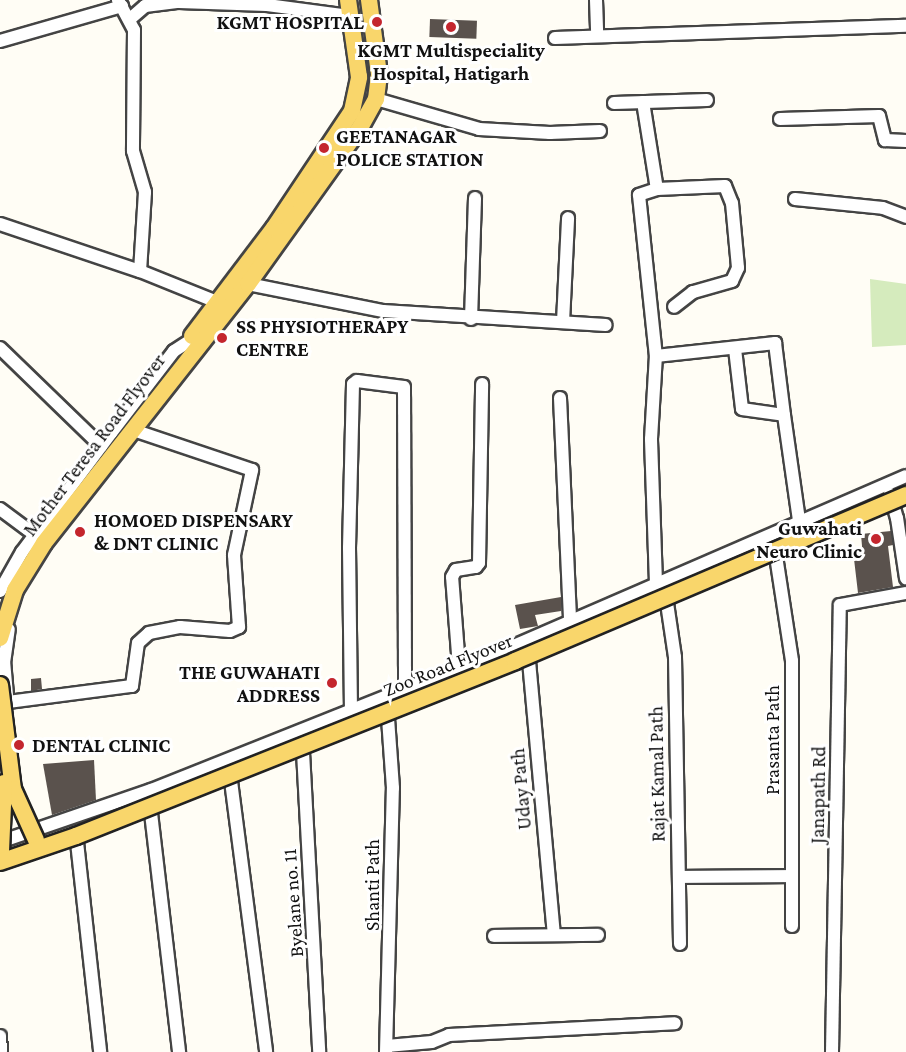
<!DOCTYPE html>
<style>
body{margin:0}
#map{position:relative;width:906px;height:1052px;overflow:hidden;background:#fffdf5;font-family:"Crimson Pro",serif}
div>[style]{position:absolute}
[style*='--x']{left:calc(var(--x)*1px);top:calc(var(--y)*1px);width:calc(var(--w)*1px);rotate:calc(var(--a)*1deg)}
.green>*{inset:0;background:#d5ebbd}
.building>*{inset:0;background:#5a524d;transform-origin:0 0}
.roads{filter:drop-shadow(2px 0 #444) drop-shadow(-2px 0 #444) drop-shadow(0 2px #444) drop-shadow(0 -2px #444)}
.minor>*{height:12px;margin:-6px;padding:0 6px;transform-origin:6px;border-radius:6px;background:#fff}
.major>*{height:16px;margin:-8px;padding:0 8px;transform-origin:8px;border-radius:8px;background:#f9d66b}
.bridges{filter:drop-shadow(2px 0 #222) drop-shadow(-2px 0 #222) drop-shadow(0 2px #222) drop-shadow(0 -2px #222)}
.major-bridge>*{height:16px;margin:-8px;padding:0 8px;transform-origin:8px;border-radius:8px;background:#f9d66b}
.dots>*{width:16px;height:16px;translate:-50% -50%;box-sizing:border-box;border:3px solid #fff;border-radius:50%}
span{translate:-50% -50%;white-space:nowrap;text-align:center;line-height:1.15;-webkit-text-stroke:6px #fff;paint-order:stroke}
.poi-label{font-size:20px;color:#111;font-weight:700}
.right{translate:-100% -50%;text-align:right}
.left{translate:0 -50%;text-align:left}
.street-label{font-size:20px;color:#111}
</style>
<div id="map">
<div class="green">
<i style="clip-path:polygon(870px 279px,906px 284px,906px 345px,872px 347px)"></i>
</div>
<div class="building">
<i style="left:430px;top:19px;width:47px;height:18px;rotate:2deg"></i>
<i style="clip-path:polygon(891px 531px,893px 545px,888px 546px,893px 587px,858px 593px,854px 559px,863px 558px,861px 534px)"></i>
<i style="clip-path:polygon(561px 597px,561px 611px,535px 615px,538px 626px,520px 629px,515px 605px)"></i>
<i style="clip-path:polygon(41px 678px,42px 689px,31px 691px,31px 679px)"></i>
<i style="clip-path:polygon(94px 760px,96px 800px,52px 815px,43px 764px)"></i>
</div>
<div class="roads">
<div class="minor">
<i style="--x:118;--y:0;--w:34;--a:62"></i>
<i style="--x:134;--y:30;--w:121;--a:90.5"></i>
<i style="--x:133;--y:151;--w:43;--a:73.7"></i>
<i style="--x:145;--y:192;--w:79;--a:93.6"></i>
<i style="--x:596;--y:0;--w:35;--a:88"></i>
<i style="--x:130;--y:19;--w:20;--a:-41"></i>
<i style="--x:145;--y:6;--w:34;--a:-7"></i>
<i style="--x:179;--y:2;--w:88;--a:2"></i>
<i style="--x:267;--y:5;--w:85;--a:7.5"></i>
<i style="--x:555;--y:38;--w:351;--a:-2"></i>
<i style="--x:0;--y:41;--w:127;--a:-16"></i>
<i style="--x:376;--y:99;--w:107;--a:16.2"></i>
<i style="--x:479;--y:129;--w:71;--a:3.2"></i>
<i style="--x:550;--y:133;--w:50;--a:-2.3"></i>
<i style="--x:643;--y:102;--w:88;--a:80.9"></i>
<i style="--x:657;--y:189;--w:68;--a:-2.5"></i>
<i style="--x:725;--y:186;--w:18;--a:68"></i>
<i style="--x:732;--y:203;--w:65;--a:84.7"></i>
<i style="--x:738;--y:268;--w:14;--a:115"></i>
<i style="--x:732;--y:281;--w:41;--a:164.2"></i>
<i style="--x:693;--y:292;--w:24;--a:142"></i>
<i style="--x:614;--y:103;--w:93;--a:-1.8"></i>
<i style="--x:780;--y:119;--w:99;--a:-1.7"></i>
<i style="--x:879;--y:116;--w:25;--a:76"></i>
<i style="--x:885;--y:140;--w:21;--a:3"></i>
<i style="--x:657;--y:189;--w:19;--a:162"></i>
<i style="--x:639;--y:195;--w:162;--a:84"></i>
<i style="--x:656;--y:356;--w:120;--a:-6.2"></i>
<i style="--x:775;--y:343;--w:73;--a:82.9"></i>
<i style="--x:795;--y:199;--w:88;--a:5.8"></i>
<i style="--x:883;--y:208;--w:25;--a:21"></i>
<i style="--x:0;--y:224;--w:148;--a:18.6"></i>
<i style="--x:140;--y:271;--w:88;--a:21.9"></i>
<i style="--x:248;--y:284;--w:138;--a:11.3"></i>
<i style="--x:383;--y:311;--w:223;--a:3.6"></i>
<i style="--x:471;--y:319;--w:121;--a:-88.1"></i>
<i style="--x:563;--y:322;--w:104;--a:-87.2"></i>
<i style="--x:0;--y:348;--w:141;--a:44.1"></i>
<i style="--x:735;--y:349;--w:60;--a:83.3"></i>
<i style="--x:742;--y:409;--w:42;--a:8.1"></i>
<i style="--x:784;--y:415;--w:106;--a:81.9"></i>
<i style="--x:560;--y:398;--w:224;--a:87.4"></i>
<i style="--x:890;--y:494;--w:25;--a:74"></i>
<i style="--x:897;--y:518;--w:61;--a:81.5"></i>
<i style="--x:0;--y:509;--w:44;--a:36.6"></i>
<i style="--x:776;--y:556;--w:106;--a:81.3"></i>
<i style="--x:792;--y:661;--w:265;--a:90"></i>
<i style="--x:656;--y:583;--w:144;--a:-92"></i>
<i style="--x:651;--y:439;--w:83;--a:-86.6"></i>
<i style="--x:0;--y:591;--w:45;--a:-60.6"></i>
<i style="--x:22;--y:552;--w:149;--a:-53.2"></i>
<i style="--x:111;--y:433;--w:103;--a:-52.5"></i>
<i style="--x:174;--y:351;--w:17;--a:-33"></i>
<i style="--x:667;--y:603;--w:55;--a:81.6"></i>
<i style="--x:675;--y:657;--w:287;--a:89"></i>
<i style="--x:528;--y:650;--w:286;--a:84.8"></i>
<i style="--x:459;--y:667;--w:90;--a:-94.4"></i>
<i style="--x:452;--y:577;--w:8;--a:-60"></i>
<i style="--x:456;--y:570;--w:20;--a:-9"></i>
<i style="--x:476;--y:567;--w:5;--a:-53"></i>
<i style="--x:479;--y:563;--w:179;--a:-89"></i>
<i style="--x:7;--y:695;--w:32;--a:-95"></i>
<i style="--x:4;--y:663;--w:34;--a:-82"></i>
<i style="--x:8;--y:702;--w:125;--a:-7.4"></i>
<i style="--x:132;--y:686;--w:43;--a:-82.1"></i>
<i style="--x:138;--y:643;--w:15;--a:-42"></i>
<i style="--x:149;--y:633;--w:32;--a:-11"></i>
<i style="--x:180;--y:627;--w:50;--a:4.6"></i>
<i style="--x:230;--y:631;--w:10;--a:-24"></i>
<i style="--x:239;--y:627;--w:72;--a:-94"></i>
<i style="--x:234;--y:555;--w:87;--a:-78"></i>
<i style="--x:252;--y:470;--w:119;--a:-161.4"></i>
<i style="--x:351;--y:711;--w:163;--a:-90.7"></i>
<i style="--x:349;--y:548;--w:164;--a:-88.6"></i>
<i style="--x:353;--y:384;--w:5;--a:-37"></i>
<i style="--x:357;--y:381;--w:47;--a:7.3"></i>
<i style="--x:404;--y:387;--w:302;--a:89.8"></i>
<i style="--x:303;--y:752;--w:300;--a:86.9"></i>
<i style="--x:231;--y:781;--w:273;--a:82.6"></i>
<i style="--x:151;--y:813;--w:241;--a:83.3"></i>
<i style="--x:0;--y:842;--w:160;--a:-19"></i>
<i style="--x:151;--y:790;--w:387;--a:-21.7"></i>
<i style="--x:511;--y:647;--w:430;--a:-23.4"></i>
<i style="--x:77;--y:842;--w:211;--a:83.7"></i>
<i style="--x:679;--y:877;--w:113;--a:-0.5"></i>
<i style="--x:494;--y:936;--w:104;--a:-0.6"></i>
<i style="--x:0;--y:1036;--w:16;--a:86"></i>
<i style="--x:387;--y:1046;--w:45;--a:-5.1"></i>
<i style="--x:432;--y:1042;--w:18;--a:-22"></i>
<i style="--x:449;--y:1035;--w:226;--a:-3"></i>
<i style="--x:386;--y:1052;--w:264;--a:-88.5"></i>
<i style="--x:393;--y:788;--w:70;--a:-94.1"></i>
<i style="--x:832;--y:1052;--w:447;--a:-89"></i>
<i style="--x:840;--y:605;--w:67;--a:-10.3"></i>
</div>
<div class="major">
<i style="--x:192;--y:336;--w:136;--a:-52.8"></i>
<i style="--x:274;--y:228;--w:141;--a:-56.3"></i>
<i style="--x:352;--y:111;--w:35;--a:-78"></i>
<i style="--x:359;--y:77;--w:78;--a:-98.1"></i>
<i style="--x:0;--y:638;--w:50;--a:-72.6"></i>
<i style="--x:15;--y:590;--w:55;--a:-58.3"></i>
<i style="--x:44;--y:543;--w:330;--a:-51.8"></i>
<i style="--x:248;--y:284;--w:194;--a:-54.4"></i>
<i style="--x:361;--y:126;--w:31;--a:-61"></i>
<i style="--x:376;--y:99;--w:25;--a:-83"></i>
<i style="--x:379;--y:74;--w:75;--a:-97.7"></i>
</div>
</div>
<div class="bridges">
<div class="major-bridge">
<i style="--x:0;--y:685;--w:105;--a:82.9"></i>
<i style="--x:13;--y:789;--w:56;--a:65.7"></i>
<i style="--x:1;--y:851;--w:68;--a:-87.5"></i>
<i style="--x:0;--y:862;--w:80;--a:-18.9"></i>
<i style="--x:76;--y:836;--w:473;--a:-21.7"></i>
<i style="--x:515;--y:661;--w:425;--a:-23"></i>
</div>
</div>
<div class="dots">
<i style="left:377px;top:22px;background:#c4262e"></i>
<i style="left:451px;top:27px;background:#c4262e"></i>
<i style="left:324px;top:148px;background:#c4262e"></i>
<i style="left:222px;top:338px;background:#c4262e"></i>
<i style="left:80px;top:532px;background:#c4262e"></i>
<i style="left:876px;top:539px;background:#c4262e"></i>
<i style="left:332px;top:683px;background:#c4262e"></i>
<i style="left:19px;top:745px;background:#c4262e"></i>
</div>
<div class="poi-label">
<span class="right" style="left:364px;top:22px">KGMT HOSPITAL</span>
<span style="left:451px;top:62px">KGMT Multispeciality<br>Hospital, Hatigarh</span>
<span class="left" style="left:336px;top:148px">GEETANAGAR<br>POLICE STATION</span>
<span class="left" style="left:236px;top:338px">SS PHYSIOTHERAPY<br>CENTRE</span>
<span class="left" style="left:94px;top:532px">HOMOED DISPENSARY<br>&amp; DNT CLINIC</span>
<span class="right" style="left:862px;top:540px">Guwahati<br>Neuro Clinic</span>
<span class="right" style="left:320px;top:684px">THE GUWAHATI<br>ADDRESS</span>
<span class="left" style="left:32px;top:745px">DENTAL CLINIC</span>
</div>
<div class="street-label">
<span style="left:94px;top:445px;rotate:-53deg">Mother Teresa Road Flyover</span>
<span style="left:448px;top:665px;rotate:-22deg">Zoo Road Flyover</span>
<span style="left:772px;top:740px;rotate:-90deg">Prasanta Path</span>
<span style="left:657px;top:774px;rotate:-91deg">Rajat Kamal Path</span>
<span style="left:521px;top:789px;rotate:-95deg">Uday Path</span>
<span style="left:818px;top:795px;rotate:-89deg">Janapath Rd</span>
<span style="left:372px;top:885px;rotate:-90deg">Shanti Path</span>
<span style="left:293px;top:903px;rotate:-94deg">Byelane no. 11</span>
</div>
</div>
